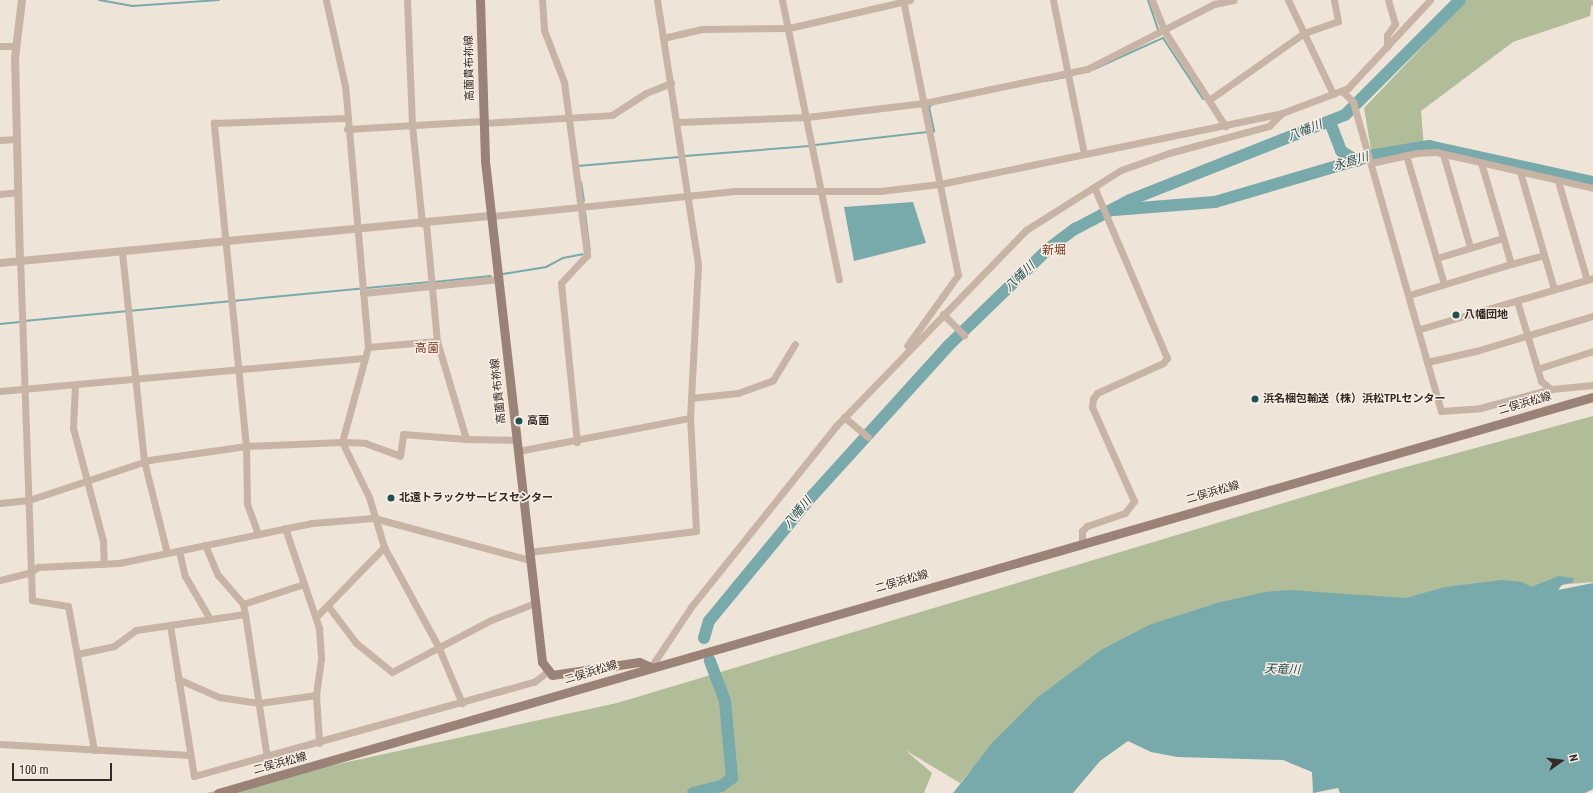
<!DOCTYPE html>
<meta charset="utf-8">
<style>
body{margin:0}
#map{position:relative;width:1593px;height:793px;overflow:hidden;background:#efe4d8;font-family:"Roboto Condensed","Noto Sans JP",sans-serif}
div>[style]{position:absolute}
[style*='--x']{left:calc(var(--x)*1px);top:calc(var(--y)*1px);width:calc(var(--w)*1px);rotate:calc(var(--a)*1deg)}
.green>*{inset:0;background:#b1bd99}
.water>*{inset:0;background:#78a9ab}
.stream>*{height:2px;margin:-1px;padding:0 1px;transform-origin:1px;border-radius:1px;background:#78a9ab}
.river>*{height:12px;margin:-6px;padding:0 6px;transform-origin:6px;border-radius:6px;background:#78a9ab}
.minor>*{height:7px;margin:-3.5px;padding:0 3.5px;transform-origin:3.5px;border-radius:3.5px;background:#c7b4a5}
.tertiary>*{height:8px;margin:-4px;padding:0 4px;transform-origin:4px;border-radius:4px;background:#c7b4a5}
.secondary>*{height:9px;margin:-4.5px;padding:0 4.5px;transform-origin:4.5px;border-radius:4.5px;background:#9a8376}
.dots>*{width:11px;height:11px;translate:-50% -50%;box-sizing:border-box;border:2px solid #f8eee4;border-radius:50%}
span{translate:-50% -50%;white-space:nowrap;text-align:center;line-height:1.15;-webkit-text-stroke:3px #f8eee4;paint-order:stroke}
.street-label{font-size:11px;color:#332a26}
.poi-label{font-size:11px;color:#332a26;font-weight:700}
.left{translate:0 -50%;text-align:left}
.water-label{font-size:12px;color:#1e4f52;font-style:italic}
.neighbourhood-label{font-size:12px;color:#7e3823}
.north{position:absolute;left:1541px;top:741px;width:40px;height:40px;-webkit-text-stroke:3px #f8eee4;paint-order:stroke;rotate:76deg;font-size:11px;font-weight:700;line-height:16px;text-align:center;color:#332a26}
.north::after{content:'';display:block;margin:auto;width:14px;height:18px;background:#332a26;clip-path:polygon(50% 0,100% 100%,50% 72%,0 100%)}
.scale{position:absolute;left:12px;top:763px;width:100px;height:18px;box-sizing:border-box;border:2px solid #332a26;border-top:0;padding-left:5px;font-size:12px;line-height:14px;white-space:nowrap;color:#332a26;-webkit-text-stroke:3px #f8eee4;paint-order:stroke}
</style>
<div id="map">
<div class="green">
<i style="clip-path:polygon(1467px 0,1592px 0,1590px 16px,1513px 42px,1421px 111px,1424px 147px,1371px 150px,1364px 108px)"></i>
<i style="clip-path:polygon(1593px 416px,1593px 582px,1406px 598px,1217px 603px,1009px 726px,960px 783px,905px 750px,932px 773px,924px 793px,206px 793px,617px 703px,1380px 474px)"></i>
</div>
<div class="water">
<i style="clip-path:polygon(913px 202px,926px 243px,854px 261px,844px 207px)"></i>
<i style="clip-path:polygon(1559px 576px,1574px 578px,1573px 582px,1562px 585px,1558px 590px,1593px 583px,1593px 789px,1585px 793px,1340px 793px,1338px 788px,1313px 793px,1312px 772px,1283px 760px,1177px 757px,1151px 752px,1128px 741px,1100px 761px,1073px 793px,953px 793px,993px 742px,1038px 697px,1101px 650px,1149px 625px,1217px 603px,1265px 592px,1289px 590px,1406px 598px,1445px 587px,1502px 580px,1523px 582px,1531px 587px)"></i>
</div>
<div class="stream">
<i style="--x:99;--y:0;--w:34;--a:10"></i>
<i style="--x:132;--y:6;--w:87;--a:-3.9"></i>
<i style="--x:1148;--y:0;--w:31;--a:71"></i>
<i style="--x:1092;--y:70;--w:78;--a:-24.3"></i>
<i style="--x:1163;--y:38;--w:73;--a:56.7"></i>
<i style="--x:1045;--y:81;--w:20;--a:-11"></i>
<i style="--x:933;--y:104;--w:5;--a:143"></i>
<i style="--x:929;--y:107;--w:25;--a:78"></i>
<i style="--x:815;--y:145;--w:113;--a:-6.6"></i>
<i style="--x:685;--y:156;--w:125;--a:-4.6"></i>
<i style="--x:578;--y:166;--w:102;--a:-5"></i>
<i style="--x:581;--y:182;--w:19;--a:81"></i>
<i style="--x:585;--y:212;--w:39;--a:83"></i>
<i style="--x:503;--y:274;--w:44;--a:-9.2"></i>
<i style="--x:546;--y:267;--w:19;--a:-28"></i>
<i style="--x:563;--y:258;--w:20;--a:-11"></i>
<i style="--x:434;--y:282;--w:57;--a:-6"></i>
<i style="--x:24;--y:321;--w:408;--a:-5.5"></i>
<i style="--x:0;--y:324;--w:20;--a:-6"></i>
</div>
<div class="river">
<i style="--x:1330;--y:122;--w:31;--a:69"></i>
<i style="--x:1341;--y:151;--w:19;--a:32"></i>
<i style="--x:1114;--y:210;--w:101;--a:-4.5"></i>
<i style="--x:1215;--y:202;--w:167;--a:-16.4"></i>
<i style="--x:1375;--y:155;--w:55;--a:-9.5"></i>
<i style="--x:1429;--y:146;--w:168;--a:12.4"></i>
<i style="--x:704;--y:638;--w:18;--a:-74"></i>
<i style="--x:709;--y:621;--w:163;--a:-50.5"></i>
<i style="--x:813;--y:495;--w:202;--a:-47.8"></i>
<i style="--x:949;--y:345;--w:138;--a:-44.1"></i>
<i style="--x:1048;--y:249;--w:34;--a:-37"></i>
<i style="--x:1075;--y:229;--w:62;--a:-27.8"></i>
<i style="--x:1130;--y:200;--w:231;--a:-21.6"></i>
<i style="--x:1345;--y:115;--w:163;--a:-45"></i>
<i style="--x:693;--y:793;--w:29;--a:-14"></i>
<i style="--x:721;--y:786;--w:14;--a:-36"></i>
<i style="--x:732;--y:778;--w:77;--a:-95.2"></i>
<i style="--x:725;--y:701;--w:43;--a:-110.6"></i>
</div>
<div class="minor">
<i style="--x:407;--y:0;--w:125;--a:87.7"></i>
<i style="--x:412;--y:125;--w:99;--a:84.2"></i>
<i style="--x:542;--y:0;--w:30;--a:86"></i>
<i style="--x:544;--y:30;--w:56;--a:69"></i>
<i style="--x:564;--y:82;--w:175;--a:82.4"></i>
<i style="--x:587;--y:255;--w:38;--a:133"></i>
<i style="--x:561;--y:283;--w:160;--a:84.3"></i>
<i style="--x:657;--y:0;--w:38;--a:81"></i>
<i style="--x:782;--y:0;--w:285;--a:78.5"></i>
<i style="--x:903;--y:0;--w:280;--a:78.7"></i>
<i style="--x:958;--y:275;--w:87;--a:125.7"></i>
<i style="--x:1053;--y:0;--w:157;--a:78.6"></i>
<i style="--x:1152;--y:0;--w:35;--a:68"></i>
<i style="--x:1165;--y:32;--w:112;--a:57.4"></i>
<i style="--x:1288;--y:0;--w:104;--a:64.4"></i>
<i style="--x:1593;--y:0;--w:2;--a:90"></i>
<i style="--x:0;--y:46;--w:16;--a:0"></i>
<i style="--x:1387;--y:47;--w:12;--a:-90"></i>
<i style="--x:1387;--y:35;--w:14;--a:-54"></i>
<i style="--x:1395;--y:24;--w:25;--a:-106"></i>
<i style="--x:1342;--y:91;--w:16;--a:45"></i>
<i style="--x:1353;--y:102;--w:321;--a:74.1"></i>
<i style="--x:1441;--y:411;--w:39;--a:-4"></i>
<i style="--x:1480;--y:408;--w:73;--a:-15"></i>
<i style="--x:1551;--y:389;--w:42;--a:-5.4"></i>
<i style="--x:1209;--y:100;--w:116;--a:-35.2"></i>
<i style="--x:1304;--y:33;--w:36;--a:-19"></i>
<i style="--x:1338;--y:21;--w:21;--a:-101"></i>
<i style="--x:677;--y:122;--w:130;--a:-2.2"></i>
<i style="--x:807;--y:117;--w:118;--a:-6.8"></i>
<i style="--x:924;--y:103;--w:167;--a:-11.8"></i>
<i style="--x:1087;--y:69;--w:143;--a:-27.1"></i>
<i style="--x:1214;--y:4;--w:20;--a:-11"></i>
<i style="--x:483;--y:123;--w:129;--a:-3.5"></i>
<i style="--x:612;--y:115;--w:40;--a:-32.9"></i>
<i style="--x:646;--y:93;--w:27;--a:-22"></i>
<i style="--x:347;--y:129;--w:136;--a:-3.4"></i>
<i style="--x:0;--y:140;--w:17;--a:-3"></i>
<i style="--x:1443;--y:154;--w:97;--a:73.8"></i>
<i style="--x:1406;--y:155;--w:134;--a:73.6"></i>
<i style="--x:1371;--y:163;--w:47;--a:-12.3"></i>
<i style="--x:1417;--y:153;--w:19;--a:-3"></i>
<i style="--x:1436;--y:152;--w:161;--a:12.9"></i>
<i style="--x:1520;--y:172;--w:122;--a:73.8"></i>
<i style="--x:1558;--y:181;--w:103;--a:73.7"></i>
<i style="--x:0;--y:194;--w:18;--a:-6"></i>
<i style="--x:492;--y:216;--w:244;--a:-5.9"></i>
<i style="--x:735;--y:191;--w:145;--a:0"></i>
<i style="--x:880;--y:191;--w:60;--a:-6.7"></i>
<i style="--x:940;--y:184;--w:349;--a:-11.7"></i>
<i style="--x:426;--y:223;--w:119;--a:84.7"></i>
<i style="--x:437;--y:341;--w:102;--a:73.5"></i>
<i style="--x:466;--y:439;--w:50;--a:1.1"></i>
<i style="--x:122;--y:252;--w:210;--a:84"></i>
<i style="--x:144;--y:461;--w:95;--a:76"></i>
<i style="--x:1437;--y:258;--w:69;--a:-16.9"></i>
<i style="--x:1511;--y:264;--w:34;--a:-15"></i>
<i style="--x:363;--y:293;--w:137;--a:-5.9"></i>
<i style="--x:1409;--y:295;--w:107;--a:-16.9"></i>
<i style="--x:1511;--y:264;--w:105;--a:-106.5"></i>
<i style="--x:1517;--y:301;--w:84;--a:73.3"></i>
<i style="--x:1541;--y:381;--w:13;--a:39"></i>
<i style="--x:943;--y:314;--w:30;--a:45"></i>
<i style="--x:1420;--y:329;--w:180;--a:-16.4"></i>
<i style="--x:368;--y:347;--w:69;--a:-5"></i>
<i style="--x:1427;--y:362;--w:50;--a:-12.7"></i>
<i style="--x:1476;--y:351;--w:122;--a:-16.7"></i>
<i style="--x:1537;--y:369;--w:59;--a:-17.8"></i>
<i style="--x:75;--y:385;--w:43;--a:92.7"></i>
<i style="--x:73;--y:428;--w:117;--a:75.1"></i>
<i style="--x:103;--y:541;--w:23;--a:88"></i>
<i style="--x:0;--y:391;--w:365;--a:-5.2"></i>
<i style="--x:691;--y:398;--w:47;--a:-6.1"></i>
<i style="--x:738;--y:393;--w:37;--a:-20"></i>
<i style="--x:773;--y:380;--w:42;--a:-58.6"></i>
<i style="--x:844;--y:417;--w:31;--a:40"></i>
<i style="--x:518;--y:451;--w:175;--a:-10.9"></i>
<i style="--x:0;--y:503;--w:29;--a:-6"></i>
<i style="--x:29;--y:500;--w:126;--a:-18.4"></i>
<i style="--x:149;--y:460;--w:98;--a:-8.2"></i>
<i style="--x:246;--y:446;--w:96;--a:-2.4"></i>
<i style="--x:342;--y:442;--w:23;--a:2"></i>
<i style="--x:365;--y:443;--w:37;--a:20"></i>
<i style="--x:400;--y:456;--w:22;--a:-82"></i>
<i style="--x:403;--y:434;--w:63;--a:4.5"></i>
<i style="--x:285;--y:528;--w:106;--a:71.2"></i>
<i style="--x:319;--y:628;--w:31;--a:86"></i>
<i style="--x:321;--y:659;--w:36;--a:98"></i>
<i style="--x:316;--y:695;--w:48;--a:86.4"></i>
<i style="--x:258;--y:534;--w:33;--a:-110"></i>
<i style="--x:247;--y:503;--w:57;--a:-91"></i>
<i style="--x:246;--y:446;--w:325;--a:-95.7"></i>
<i style="--x:214;--y:123;--w:131;--a:-2.2"></i>
<i style="--x:1082;--y:543;--w:12;--a:-90"></i>
<i style="--x:1082;--y:531;--w:7;--a:-45"></i>
<i style="--x:1087;--y:526;--w:40;--a:-18.9"></i>
<i style="--x:1125;--y:513;--w:15;--a:-53"></i>
<i style="--x:1134;--y:501;--w:103;--a:-114.1"></i>
<i style="--x:1092;--y:407;--w:8;--a:-83"></i>
<i style="--x:1093;--y:399;--w:7;--a:-56"></i>
<i style="--x:1097;--y:393;--w:72;--a:-24.4"></i>
<i style="--x:1163;--y:363;--w:6;--a:-51"></i>
<i style="--x:1167;--y:358;--w:186;--a:-113.1"></i>
<i style="--x:205;--y:545;--w:33;--a:67"></i>
<i style="--x:218;--y:575;--w:38;--a:49"></i>
<i style="--x:243;--y:604;--w:10;--a:79"></i>
<i style="--x:245;--y:614;--w:146;--a:81.3"></i>
<i style="--x:384;--y:547;--w:113;--a:61.4"></i>
<i style="--x:438;--y:646;--w:62;--a:67.2"></i>
<i style="--x:179;--y:551;--w:26;--a:77"></i>
<i style="--x:185;--y:576;--w:50;--a:59.8"></i>
<i style="--x:529;--y:552;--w:168;--a:-7.2"></i>
<i style="--x:696;--y:531;--w:113;--a:-93"></i>
<i style="--x:690;--y:418;--w:154;--a:-87"></i>
<i style="--x:698;--y:264;--w:229;--a:-98.8"></i>
<i style="--x:663;--y:38;--w:40;--a:-13"></i>
<i style="--x:702;--y:29;--w:87;--a:-0.7"></i>
<i style="--x:789;--y:28;--w:124;--a:-13"></i>
<i style="--x:0;--y:580;--w:32;--a:-14"></i>
<i style="--x:31;--y:572;--w:310;--a:-92"></i>
<i style="--x:243;--y:604;--w:64;--a:-18.2"></i>
<i style="--x:328;--y:606;--w:46;--a:52.9"></i>
<i style="--x:356;--y:643;--w:46;--a:38.9"></i>
<i style="--x:392;--y:672;--w:112;--a:-27.7"></i>
<i style="--x:491;--y:620;--w:47;--a:-21.1"></i>
<i style="--x:316;--y:617;--w:98;--a:-45.8"></i>
<i style="--x:384;--y:547;--w:52;--a:-106.7"></i>
<i style="--x:369;--y:497;--w:61;--a:-116.1"></i>
<i style="--x:342;--y:442;--w:98;--a:-74.7"></i>
<i style="--x:368;--y:347;--w:262;--a:-95"></i>
<i style="--x:345;--y:86;--w:88;--a:-102.5"></i>
<i style="--x:170;--y:625;--w:153;--a:81"></i>
<i style="--x:194;--y:776;--w:353;--a:-15.5"></i>
<i style="--x:534;--y:682;--w:16;--a:-38"></i>
<i style="--x:77;--y:654;--w:38;--a:-12"></i>
<i style="--x:114;--y:646;--w:27;--a:-36"></i>
<i style="--x:136;--y:630;--w:110;--a:-8.4"></i>
<i style="--x:651;--y:667;--w:72;--a:-56.3"></i>
<i style="--x:691;--y:607;--w:232;--a:-51.3"></i>
<i style="--x:836;--y:426;--w:273;--a:-45.9"></i>
<i style="--x:1026;--y:230;--w:112;--a:-32.3"></i>
<i style="--x:1121;--y:170;--w:51;--a:-19.5"></i>
<i style="--x:1169;--y:153;--w:104;--a:-15.1"></i>
<i style="--x:1269;--y:126;--w:18;--a:-45"></i>
<i style="--x:1282;--y:113;--w:71;--a:-20.7"></i>
<i style="--x:1348;--y:88;--w:120;--a:-47"></i>
<i style="--x:178;--y:679;--w:45;--a:23.7"></i>
<i style="--x:219;--y:697;--w:40;--a:8.5"></i>
<i style="--x:259;--y:703;--w:58;--a:-8"></i>
<i style="--x:0;--y:744;--w:190;--a:3.3"></i>
<i style="--x:94;--y:750;--w:146;--a:-100.2"></i>
<i style="--x:68;--y:606;--w:36;--a:-171"></i>
<i style="--x:32;--y:600;--w:28;--a:-92"></i>
<i style="--x:31;--y:572;--w:9;--a:-36"></i>
<i style="--x:38;--y:567;--w:81;--a:-2.8"></i>
<i style="--x:119;--y:563;--w:197;--a:-11.7"></i>
<i style="--x:312;--y:523;--w:62;--a:-4.6"></i>
<i style="--x:374;--y:518;--w:162;--a:15.1"></i>
</div>
<div class="tertiary">
<i style="--x:20;--y:262;--w:204;--a:-91.4"></i>
<i style="--x:15;--y:58;--w:58;--a:-83.1"></i>
<i style="--x:0;--y:263;--w:494;--a:-5.5"></i>
</div>
<div class="secondary">
<i style="--x:480;--y:0;--w:161;--a:88.2"></i>
<i style="--x:485;--y:161;--w:504;--a:83.51"></i>
<i style="--x:542;--y:662;--w:16;--a:52"></i>
<i style="--x:552;--y:675;--w:88;--a:-8.5"></i>
<i style="--x:639;--y:662;--w:13;--a:23"></i>
<i style="--x:218;--y:793;--w:1431;--a:-16.07"></i>
</div>
<div class="dots">
<i style="left:1456px;top:315px;background:#1e4f52"></i>
<i style="left:1255px;top:399px;background:#1e4f52"></i>
<i style="left:519px;top:421px;background:#1e4f52"></i>
<i style="left:391px;top:498px;background:#1e4f52"></i>
</div>
<div class="street-label">
<span style="left:470px;top:68px;rotate:-91deg">高薗貴布祢線</span>
<span style="left:499px;top:391px;rotate:-96deg">高薗貴布祢線</span>
<span style="left:1525px;top:404px;rotate:-16deg">二俣浜松線</span>
<span style="left:1213px;top:493px;rotate:-16deg">二俣浜松線</span>
<span style="left:902px;top:582px;rotate:-16deg">二俣浜松線</span>
<span style="left:591px;top:673px;rotate:-17deg">二俣浜松線</span>
<span style="left:280px;top:764px;rotate:-15deg">二俣浜松線</span>
</div>
<div class="poi-label">
<span class="left" style="left:1464px;top:315px">八幡団地</span>
<span class="left" style="left:1263px;top:399px">浜名梱包輸送（株）浜松TPLセンター</span>
<span class="left" style="left:527px;top:421px">高薗</span>
<span class="left" style="left:399px;top:498px">北遠トラックサービスセンター</span>
</div>
<div class="water-label">
<span style="left:1305px;top:131px;rotate:-22deg">八幡川</span>
<span style="left:1351px;top:162px;rotate:-16deg">永島川</span>
<span style="left:1020px;top:277px;rotate:-44deg">八幡川</span>
<span style="left:798px;top:513px;rotate:-50deg">八幡川</span>
<span style="left:1282px;top:670px;rotate:2deg">天竜川</span>
</div>
<div class="neighbourhood-label">
<span style="left:1054px;top:251px">新堀</span>
<span style="left:427px;top:349px">高薗</span>
</div>
<div class="north">N</div>
<div class="scale">100 m</div>
</div>
